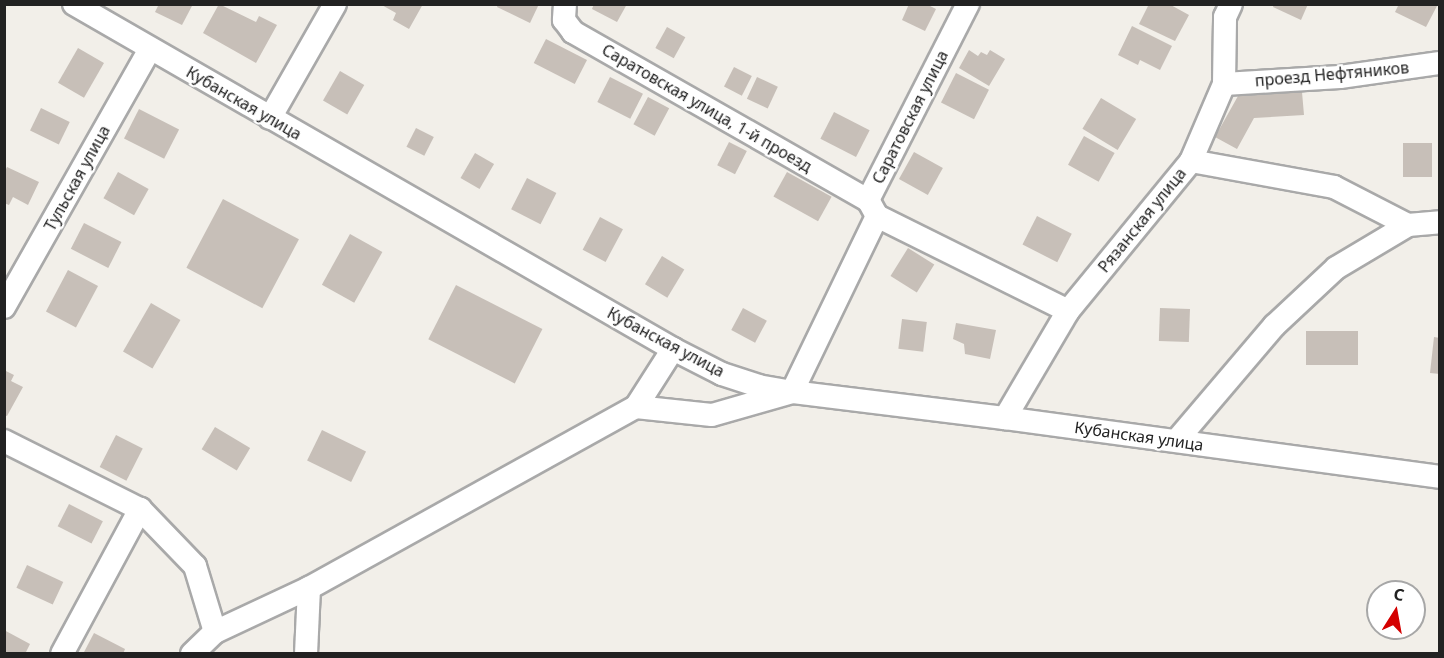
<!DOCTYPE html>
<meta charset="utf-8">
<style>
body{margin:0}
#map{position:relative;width:1444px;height:658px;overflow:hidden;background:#f2efe9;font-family:"Noto Sans",sans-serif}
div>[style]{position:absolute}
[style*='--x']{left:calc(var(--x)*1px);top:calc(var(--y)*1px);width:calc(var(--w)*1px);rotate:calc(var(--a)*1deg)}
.building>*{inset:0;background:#c7bfb8;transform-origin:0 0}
.roads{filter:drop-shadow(2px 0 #a9a9a9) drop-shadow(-2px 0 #a9a9a9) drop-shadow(0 2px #a9a9a9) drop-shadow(0 -2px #a9a9a9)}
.minor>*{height:22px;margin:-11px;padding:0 11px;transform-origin:11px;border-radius:11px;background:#fff}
span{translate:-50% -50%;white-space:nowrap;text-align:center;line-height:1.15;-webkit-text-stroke:4.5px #fff;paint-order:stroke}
.street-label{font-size:16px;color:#222}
.frame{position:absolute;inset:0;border:6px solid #222;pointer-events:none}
.north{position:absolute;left:1366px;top:580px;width:60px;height:60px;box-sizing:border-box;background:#fff;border:2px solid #a7a7a7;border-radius:50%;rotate:11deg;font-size:16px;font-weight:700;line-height:24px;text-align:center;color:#222}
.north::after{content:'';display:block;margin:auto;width:21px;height:27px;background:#d40000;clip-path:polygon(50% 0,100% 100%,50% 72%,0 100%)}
</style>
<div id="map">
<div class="building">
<i style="clip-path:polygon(159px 4px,193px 4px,182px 25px,155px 12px)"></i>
<i style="clip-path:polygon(219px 4px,256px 22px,259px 16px,277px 25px,256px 63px,203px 33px)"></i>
<i style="clip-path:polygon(380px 4px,423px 4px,409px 29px,393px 20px,396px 13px)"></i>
<i style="clip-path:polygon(498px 4px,539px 4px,530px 23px,497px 7px)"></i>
<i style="clip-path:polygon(594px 4px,627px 4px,617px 22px,592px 9px)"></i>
<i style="clip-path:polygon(909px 4px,926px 4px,936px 9px,925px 31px,902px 20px)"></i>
<i style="clip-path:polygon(1149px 4px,1169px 4px,1189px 15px,1175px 41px,1139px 24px)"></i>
<i style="clip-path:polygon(1274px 4px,1308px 4px,1301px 20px,1273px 7px)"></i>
<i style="clip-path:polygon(1399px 4px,1438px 4px,1426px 27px,1395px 12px)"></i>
<i style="clip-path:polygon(1132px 26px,1172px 46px,1160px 70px,1140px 60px,1138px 65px,1118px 55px)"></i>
<i style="left:667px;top:27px;width:21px;height:24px;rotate:29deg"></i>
<i style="left:546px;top:39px;width:46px;height:27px;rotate:27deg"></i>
<i style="left:78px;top:48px;width:30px;height:40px;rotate:30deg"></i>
<i style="clip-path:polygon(969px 50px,978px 56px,981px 52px,987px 55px,990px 50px,1005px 59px,989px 86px,959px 68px)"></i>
<i style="left:734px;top:67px;width:20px;height:22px;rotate:27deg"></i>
<i style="left:340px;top:71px;width:28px;height:34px;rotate:30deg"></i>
<i style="left:956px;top:73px;width:37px;height:33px;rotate:27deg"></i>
<i style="left:610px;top:77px;width:37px;height:28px;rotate:27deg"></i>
<i style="left:757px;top:77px;width:23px;height:24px;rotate:25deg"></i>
<i style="clip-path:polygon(1302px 92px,1304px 115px,1254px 118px,1237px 149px,1215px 137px,1238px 96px)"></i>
<i style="left:648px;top:97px;width:24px;height:31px;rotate:28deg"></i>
<i style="left:1101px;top:98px;width:41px;height:36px;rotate:31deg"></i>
<i style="left:41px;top:108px;width:32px;height:25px;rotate:26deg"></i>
<i style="left:139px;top:109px;width:45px;height:33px;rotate:27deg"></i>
<i style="left:834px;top:112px;width:40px;height:30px;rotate:27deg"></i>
<i style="left:416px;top:128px;width:20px;height:21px;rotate:27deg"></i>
<i style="left:1084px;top:136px;width:35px;height:33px;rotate:29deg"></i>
<i style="left:729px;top:142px;width:20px;height:26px;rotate:27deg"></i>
<i style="left:1432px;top:143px;width:34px;height:29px;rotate:90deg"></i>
<i style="left:914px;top:152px;width:33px;height:31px;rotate:29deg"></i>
<i style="left:475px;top:153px;width:22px;height:29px;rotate:30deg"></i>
<i style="clip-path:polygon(7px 167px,39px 182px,28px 205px,13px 197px,9px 205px,4px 203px,4px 173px)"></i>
<i style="left:118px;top:172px;width:35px;height:30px;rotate:29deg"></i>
<i style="left:787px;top:172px;width:51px;height:28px;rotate:29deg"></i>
<i style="left:527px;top:178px;width:33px;height:35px;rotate:27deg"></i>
<i style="left:223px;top:199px;width:86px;height:78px;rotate:28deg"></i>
<i style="left:1037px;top:216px;width:39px;height:32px;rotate:27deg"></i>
<i style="left:600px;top:217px;width:26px;height:37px;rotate:28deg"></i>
<i style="left:84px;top:223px;width:42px;height:29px;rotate:27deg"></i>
<i style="left:350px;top:234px;width:37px;height:58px;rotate:29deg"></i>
<i style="left:908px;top:248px;width:31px;height:33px;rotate:32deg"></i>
<i style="left:662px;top:256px;width:26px;height:33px;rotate:31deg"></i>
<i style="left:68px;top:270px;width:34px;height:47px;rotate:28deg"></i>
<i style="left:456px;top:285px;width:97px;height:61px;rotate:27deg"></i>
<i style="left:151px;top:303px;width:34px;height:56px;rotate:30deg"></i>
<i style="left:743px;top:308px;width:27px;height:25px;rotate:28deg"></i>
<i style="left:1160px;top:308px;width:30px;height:33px;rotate:2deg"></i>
<i style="left:902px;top:319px;width:25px;height:30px;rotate:7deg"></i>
<i style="clip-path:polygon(956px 323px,996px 330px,990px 359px,965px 354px,964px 344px,953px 339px)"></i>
<i style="left:1306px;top:331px;width:52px;height:34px"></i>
<i style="clip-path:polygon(1434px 337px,1440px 338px,1440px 374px,1430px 373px)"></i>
<i style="clip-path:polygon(4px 370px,14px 375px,11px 381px,23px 387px,7px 416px,4px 415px)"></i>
<i style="left:215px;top:427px;width:41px;height:26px;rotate:31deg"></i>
<i style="left:322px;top:430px;width:49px;height:34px;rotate:26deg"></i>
<i style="left:116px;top:435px;width:30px;height:36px;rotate:27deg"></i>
<i style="left:69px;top:504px;width:38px;height:25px;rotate:27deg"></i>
<i style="left:27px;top:565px;width:40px;height:25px;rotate:25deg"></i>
<i style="clip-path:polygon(4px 630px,30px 644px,25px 654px,4px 654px)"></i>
<i style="clip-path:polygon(94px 633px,125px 649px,123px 654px,83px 654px)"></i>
</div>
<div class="roads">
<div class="minor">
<i style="--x:74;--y:4;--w:691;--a:29.94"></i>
<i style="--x:673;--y:349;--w:55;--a:27"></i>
<i style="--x:722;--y:374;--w:38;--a:18"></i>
<i style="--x:758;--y:386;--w:35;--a:10"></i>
<i style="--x:792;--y:392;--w:215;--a:7"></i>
<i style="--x:1005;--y:418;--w:439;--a:7.7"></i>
<i style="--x:565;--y:4;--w:16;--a:94"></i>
<i style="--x:564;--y:20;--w:15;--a:53"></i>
<i style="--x:573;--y:32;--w:339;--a:29.7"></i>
<i style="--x:1224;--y:84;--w:116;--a:-3.5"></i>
<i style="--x:1340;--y:77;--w:101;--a:-8"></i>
<i style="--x:270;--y:118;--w:131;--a:-60.3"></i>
<i style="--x:1191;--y:161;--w:145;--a:10.3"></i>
<i style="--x:1334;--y:187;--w:83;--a:27.2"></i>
<i style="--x:877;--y:216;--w:213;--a:26.4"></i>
<i style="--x:4;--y:307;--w:296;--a:-60.5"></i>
<i style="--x:636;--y:407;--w:69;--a:-57.5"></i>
<i style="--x:1005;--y:418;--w:124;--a:-59.5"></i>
<i style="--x:1068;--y:311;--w:194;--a:-50.6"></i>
<i style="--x:1191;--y:161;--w:84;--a:-66.8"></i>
<i style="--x:1224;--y:84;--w:67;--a:-89.1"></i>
<i style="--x:1225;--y:17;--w:14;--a:-65"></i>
<i style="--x:1177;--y:440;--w:150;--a:-49.6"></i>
<i style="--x:1274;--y:326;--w:85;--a:-43.1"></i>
<i style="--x:1336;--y:268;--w:84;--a:-30.8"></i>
<i style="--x:1408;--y:225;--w:32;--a:-5"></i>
<i style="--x:4;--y:441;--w:152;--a:26.6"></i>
<i style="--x:140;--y:509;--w:79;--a:46"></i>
<i style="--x:195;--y:566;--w:69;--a:73.1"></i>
<i style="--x:62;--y:654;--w:165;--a:-61.7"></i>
<i style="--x:192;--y:654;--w:32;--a:-44"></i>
<i style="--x:215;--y:632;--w:104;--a:-25.1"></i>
<i style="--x:309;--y:588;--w:374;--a:-29"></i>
<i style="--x:636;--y:407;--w:76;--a:6"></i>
<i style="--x:712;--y:415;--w:83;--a:-16"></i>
<i style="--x:792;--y:392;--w:195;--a:-64.2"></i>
<i style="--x:877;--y:216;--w:18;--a:-119"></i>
<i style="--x:868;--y:200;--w:220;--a:-63"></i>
<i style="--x:306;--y:654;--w:66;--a:-87.4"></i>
</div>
</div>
<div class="street-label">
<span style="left:1332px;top:74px;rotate:-5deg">проезд Нефтяников</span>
<span style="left:244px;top:103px;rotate:30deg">Кубанская улица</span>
<span style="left:707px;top:108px;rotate:30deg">Саратовская улица, 1-й проезд</span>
<span style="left:910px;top:117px;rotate:-63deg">Саратовская улица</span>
<span style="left:77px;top:178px;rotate:-61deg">Тульская улица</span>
<span style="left:1142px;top:220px;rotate:-51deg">Рязанская улица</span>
<span style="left:666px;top:342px;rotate:28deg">Кубанская улица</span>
<span style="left:1139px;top:436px;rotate:8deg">Кубанская улица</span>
</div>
<div class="frame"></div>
<div class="north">С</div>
</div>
